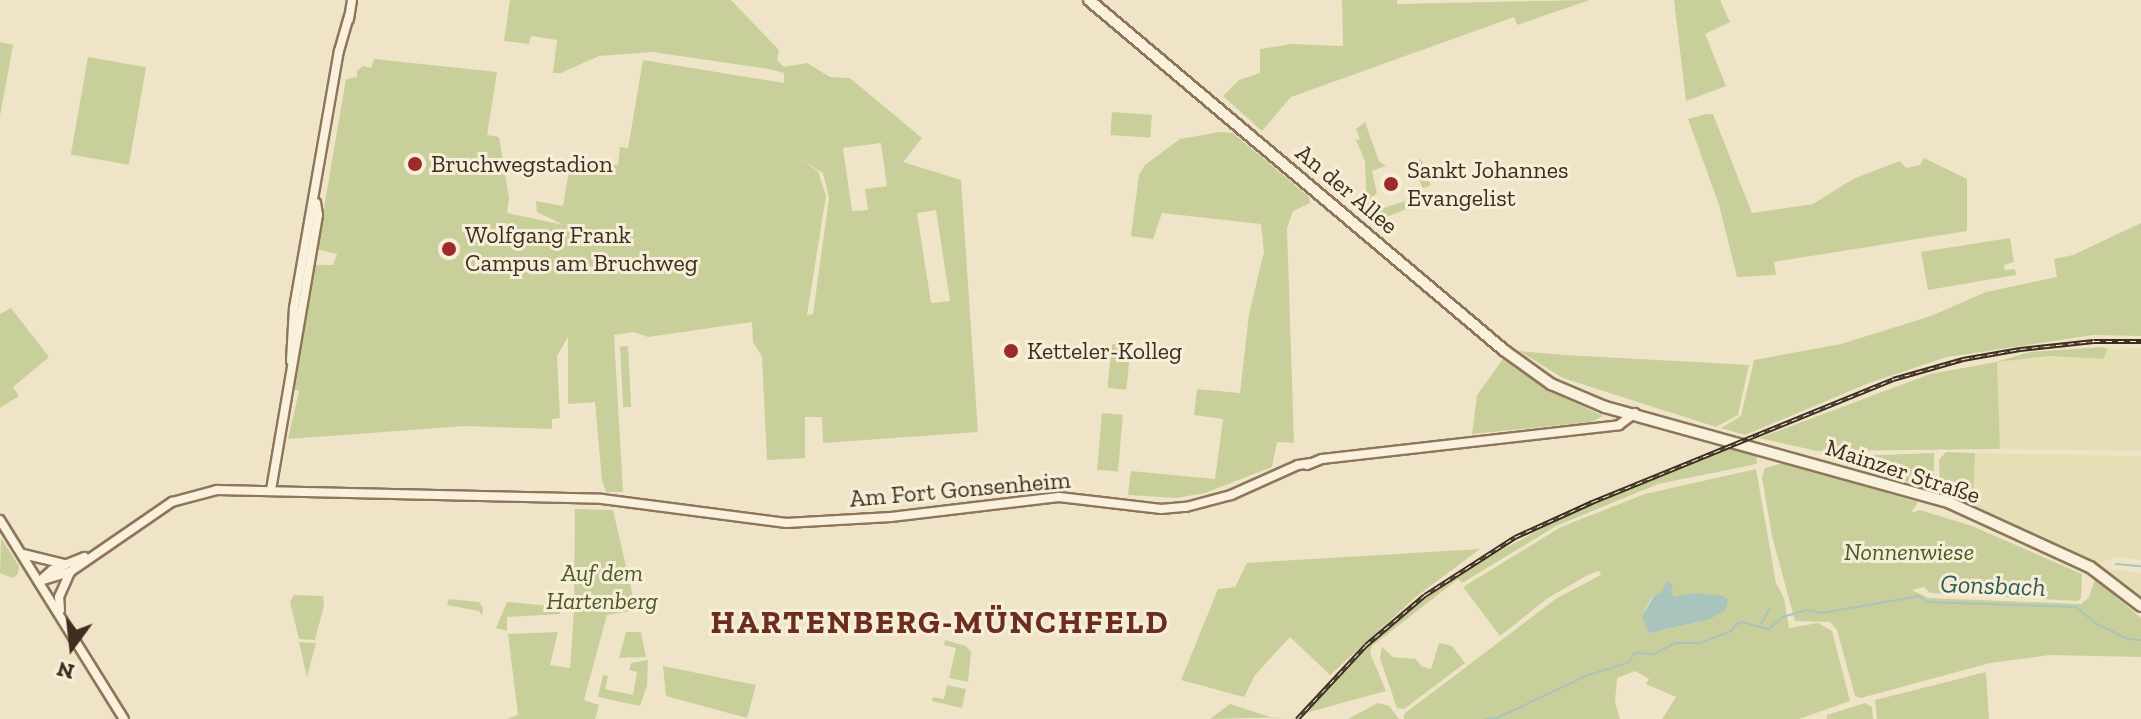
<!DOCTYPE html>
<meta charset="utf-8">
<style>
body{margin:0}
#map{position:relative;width:2141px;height:719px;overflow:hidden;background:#f0e4c8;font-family:"Zilla Slab",serif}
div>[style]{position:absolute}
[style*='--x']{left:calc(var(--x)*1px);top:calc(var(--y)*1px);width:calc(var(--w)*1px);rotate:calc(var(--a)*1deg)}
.farmland>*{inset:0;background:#e6deb5}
.green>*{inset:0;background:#c9cf9b;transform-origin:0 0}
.water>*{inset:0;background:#a9c4bc}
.stream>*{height:2px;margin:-1px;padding:0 1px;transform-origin:1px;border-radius:1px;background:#a9c4bc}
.roads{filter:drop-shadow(2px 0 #8d765c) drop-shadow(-2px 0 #8d765c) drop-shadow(0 2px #8d765c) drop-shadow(0 -2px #8d765c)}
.tertiary>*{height:8px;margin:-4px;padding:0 4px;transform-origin:4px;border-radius:4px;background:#faf1dc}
.secondary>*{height:10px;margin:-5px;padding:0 5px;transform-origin:5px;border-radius:5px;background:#faf1dc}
.rail>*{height:5px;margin-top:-2.5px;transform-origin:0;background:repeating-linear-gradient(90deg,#f7eed8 0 6px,#3d2e20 0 12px);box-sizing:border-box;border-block:2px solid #3d2e20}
.dots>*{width:22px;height:22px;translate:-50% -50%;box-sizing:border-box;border:4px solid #f7eed8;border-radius:50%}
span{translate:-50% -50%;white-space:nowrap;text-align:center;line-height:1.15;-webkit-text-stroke:6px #f7eed8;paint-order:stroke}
.poi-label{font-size:24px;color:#3d2e20}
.left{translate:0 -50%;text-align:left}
.street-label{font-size:24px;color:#3d2e20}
.park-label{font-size:24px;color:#4d5a26;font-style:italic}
.water-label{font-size:26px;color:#2f5d5a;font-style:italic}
.district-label{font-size:32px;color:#6b2e1e;font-weight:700;letter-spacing:2px}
.north{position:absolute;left:32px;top:607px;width:80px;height:80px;-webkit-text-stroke:6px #f7eed8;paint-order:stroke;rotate:195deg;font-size:22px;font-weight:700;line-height:32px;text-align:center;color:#3d2e20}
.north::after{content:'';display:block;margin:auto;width:28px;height:36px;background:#3d2e20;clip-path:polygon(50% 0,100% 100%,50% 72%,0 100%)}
</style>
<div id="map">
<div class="farmland">
<i style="clip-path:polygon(2141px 348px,2141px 451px,2000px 449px,1996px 362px,2050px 356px,2103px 359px,2108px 349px)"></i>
<i style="clip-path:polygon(1975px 453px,2141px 456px,2141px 560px,2116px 557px,2098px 564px,1973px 505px)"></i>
<i style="clip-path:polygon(2106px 569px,2141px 573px,2141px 596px,2127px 584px)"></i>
</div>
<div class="green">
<i style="clip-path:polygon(evenodd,510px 0,731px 0,779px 50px,777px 60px,784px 67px,807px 63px,830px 77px,850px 78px,922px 138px,903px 162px,961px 180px,978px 432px,823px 443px,822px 417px,805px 417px,805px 458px,767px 460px,762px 357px,753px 342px,752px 322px,648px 337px,634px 332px,614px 335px,623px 492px,606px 492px,602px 480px,595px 402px,568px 404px,568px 337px,557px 356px,560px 418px,552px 419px,552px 429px,465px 426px,288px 439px,299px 391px,294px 389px,314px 265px,333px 265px,337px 254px,317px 249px,346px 79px,357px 77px,357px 71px,363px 66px,371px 68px,374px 59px,497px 72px,487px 135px,499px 137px,509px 198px,507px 213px,564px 225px,537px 212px,536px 201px,563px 206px,571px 159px,618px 165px,620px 147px,628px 148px,643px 60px,784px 83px,784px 73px,769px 69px,652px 52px,599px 56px,561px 73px,553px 73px,557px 40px,531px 36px,529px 44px,504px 41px,510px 0,881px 143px,887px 186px,865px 189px,868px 210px,852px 211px,843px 148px,881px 143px,510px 0,799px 158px,823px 173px,829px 198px,813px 314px,807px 315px,826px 196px,818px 171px,799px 158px,510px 0,936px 210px,950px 301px,931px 303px,917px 213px,936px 210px)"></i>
<i style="clip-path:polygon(1342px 0,1397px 0,1397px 4px,1590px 0,1517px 25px,1514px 17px,1291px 97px,1262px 131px,1223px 96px,1239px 80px,1260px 73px,1260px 49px,1292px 44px,1343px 46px)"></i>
<i style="clip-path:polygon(1674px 0,1720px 0,1730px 22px,1705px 34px,1726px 86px,1686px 101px)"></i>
<i style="clip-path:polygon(0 42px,13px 45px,0 116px)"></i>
<i style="left:88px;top:57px;width:59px;height:99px;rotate:10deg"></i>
<i style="left:1112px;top:112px;width:40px;height:23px;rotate:4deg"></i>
<i style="clip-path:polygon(1706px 114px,1713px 114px,1752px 213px,1813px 204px,1853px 179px,1900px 161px,1906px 168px,1920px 165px,1924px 158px,1967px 179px,1967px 231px,1774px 262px,1776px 275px,1737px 277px,1719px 205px,1688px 119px)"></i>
<i style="clip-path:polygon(1365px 122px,1379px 161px,1386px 166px,1372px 171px,1377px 193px,1373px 197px,1376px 205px,1372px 207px,1374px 211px,1418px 197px,1420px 204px,1371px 223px,1353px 208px,1367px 207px,1365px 161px,1356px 140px,1360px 139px,1356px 129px)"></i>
<i style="clip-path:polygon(1220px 132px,1233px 133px,1309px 197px,1310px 203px,1293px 211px,1287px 228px,1294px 443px,1277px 442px,1272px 467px,1205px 493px,1176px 498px,1128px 495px,1131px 471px,1215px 479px,1223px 419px,1194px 415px,1197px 389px,1240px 393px,1249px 314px,1264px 252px,1261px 224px,1162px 213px,1153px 239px,1131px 236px,1139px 175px,1145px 165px,1180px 139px)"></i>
<i style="left:1421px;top:159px;width:28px;height:9px;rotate:69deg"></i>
<i style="clip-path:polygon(2141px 223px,2141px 336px,2093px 335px,1947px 357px,1869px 383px,1745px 435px,1721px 428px,1741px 416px,1754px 360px,1841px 344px,1931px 316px,1986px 292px,2057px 277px,2054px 259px,2073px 255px)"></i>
<i style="clip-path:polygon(2010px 238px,2014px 262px,2004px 265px,2005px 270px,2015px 269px,2016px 275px,1928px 290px,1921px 252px)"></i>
<i style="clip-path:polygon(11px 308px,49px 357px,13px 387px,19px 396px,0 408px,0 314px)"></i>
<i style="left:1112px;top:344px;width:19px;height:44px;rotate:6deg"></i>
<i style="left:628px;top:346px;width:61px;height:8px;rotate:87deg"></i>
<i style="clip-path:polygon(2103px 347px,2108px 349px,2103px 359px,2050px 356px,1997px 362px,2000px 449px,1817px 451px,1759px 438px,1930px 374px,1996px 362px,2030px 352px)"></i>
<i style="clip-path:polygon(1519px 351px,1565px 355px,1749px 365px,1738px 415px,1716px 427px,1563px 378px)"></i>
<i style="clip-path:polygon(1503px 359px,1546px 389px,1603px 416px,1591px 422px,1472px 434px,1477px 395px)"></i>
<i style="left:1102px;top:413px;width:21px;height:57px;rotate:5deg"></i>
<i style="clip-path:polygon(1730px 447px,1756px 455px,1757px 464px,1658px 484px,1556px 526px,1462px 583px,1458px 579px,1372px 646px,1370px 653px,1386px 691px,1309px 712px,1300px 719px,1367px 647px,1426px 598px,1473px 565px,1571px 513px)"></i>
<i style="clip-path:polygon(1946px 452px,1975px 453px,1973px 505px,1940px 492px,1939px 460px)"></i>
<i style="clip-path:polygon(1934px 453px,1934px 490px,1823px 457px)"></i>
<i style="clip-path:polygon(1783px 463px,1918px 502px,1911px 513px,1920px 510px,1972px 526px,2082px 574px,2081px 598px,2078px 601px,1930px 593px,1924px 587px,1912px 590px,1928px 598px,2081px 604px,2089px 597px,2095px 579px,2141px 618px,2141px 657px,2050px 655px,1990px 663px,1861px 698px,1855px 696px,1837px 630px,1830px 622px,1795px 621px,1772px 536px,1762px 477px,1765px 468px)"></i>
<i style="clip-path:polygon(evenodd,1756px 469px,1776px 583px,1784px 598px,1789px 628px,1818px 623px,1832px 631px,1850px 701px,1799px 719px,1662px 719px,1676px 697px,1646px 684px,1649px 679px,1635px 671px,1617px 678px,1615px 702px,1620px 719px,1404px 719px,1404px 714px,1557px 598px,1601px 575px,1599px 571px,1588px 575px,1548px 598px,1500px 636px,1463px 587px,1561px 527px,1645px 494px,1756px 469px,1671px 590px,1673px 597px,1679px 597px,1697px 593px,1718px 613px,1708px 620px,1664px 630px,1645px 610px,1652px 597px,1671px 590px)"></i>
<i style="clip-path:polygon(575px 509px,613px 510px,636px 610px,607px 615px,584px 700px,599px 705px,595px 719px,507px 719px,518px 715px,508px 634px,558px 632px,550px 665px,570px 668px,574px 612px)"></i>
<i style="clip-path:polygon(1px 538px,19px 566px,18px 574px,13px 578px,0 573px)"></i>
<i style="clip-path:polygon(1480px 549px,1417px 596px,1330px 675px,1290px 637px,1255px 675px,1244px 697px,1181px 680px,1218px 589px,1235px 587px,1247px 563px)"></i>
<i style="clip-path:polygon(294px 595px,323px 596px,324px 606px,315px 640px,299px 639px,290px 602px)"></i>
<i style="clip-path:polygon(449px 599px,479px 602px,483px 608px,482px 616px,479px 611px,447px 605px)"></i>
<i style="clip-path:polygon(507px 602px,550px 606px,560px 609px,560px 614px,507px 617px,507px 631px,496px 628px)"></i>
<i style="clip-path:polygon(626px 632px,641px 632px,646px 657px,619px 658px)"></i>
<i style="clip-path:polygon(945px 640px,966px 646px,971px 652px,968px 682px,949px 678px,956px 648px,944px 645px)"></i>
<i style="clip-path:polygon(299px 642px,316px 643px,307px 677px)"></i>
<i style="clip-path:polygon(1439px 643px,1452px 646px,1465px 663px,1404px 709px,1397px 708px,1380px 658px,1382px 647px,1393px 657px,1416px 659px,1421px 666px,1431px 669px)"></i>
<i style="clip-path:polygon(648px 660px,647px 686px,640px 706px,598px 697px,603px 675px,608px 676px,605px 689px,633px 695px,637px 672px,629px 670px,631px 663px)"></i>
<i style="clip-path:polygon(663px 666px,756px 685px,747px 718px,666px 696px)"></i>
<i style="clip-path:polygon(1986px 672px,1989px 719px,1877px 719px,1875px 700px)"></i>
<i style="clip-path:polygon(947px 685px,966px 689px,962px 708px,932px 701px,933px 697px,944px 699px)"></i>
<i style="clip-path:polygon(1378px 703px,1389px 706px,1399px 719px,1348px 719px)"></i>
<i style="clip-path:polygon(1865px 703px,1872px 707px,1873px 719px,1827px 719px,1827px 715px)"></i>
<i style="clip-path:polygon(1230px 704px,1270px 717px,1293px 717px,1210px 719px)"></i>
</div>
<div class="water">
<i style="clip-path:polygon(1667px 581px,1672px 584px,1673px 597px,1697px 593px,1723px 596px,1728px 600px,1726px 610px,1708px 620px,1649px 633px,1642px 617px,1653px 597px,1662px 592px)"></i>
</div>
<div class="stream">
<i style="--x:2116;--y:564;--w:25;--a:5"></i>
<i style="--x:1761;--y:624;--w:18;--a:-61"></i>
<i style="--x:1485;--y:719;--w:12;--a:-5"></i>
<i style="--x:1497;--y:718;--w:98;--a:-25.3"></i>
<i style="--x:1586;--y:676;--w:45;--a:-18"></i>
<i style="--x:1629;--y:662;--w:10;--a:-61"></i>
<i style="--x:1634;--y:653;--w:20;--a:3"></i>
<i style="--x:1654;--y:654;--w:25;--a:-27"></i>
<i style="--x:1676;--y:643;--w:24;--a:0"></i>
<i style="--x:1700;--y:643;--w:34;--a:-21"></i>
<i style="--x:1732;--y:631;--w:7;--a:-63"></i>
<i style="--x:1735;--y:625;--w:8;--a:-23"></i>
<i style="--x:1742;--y:622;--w:28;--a:15"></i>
<i style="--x:1769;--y:629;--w:18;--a:-41"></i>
<i style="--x:1783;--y:617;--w:24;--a:-17"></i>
<i style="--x:1806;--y:610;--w:16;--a:11"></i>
<i style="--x:1822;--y:613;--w:98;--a:-9.9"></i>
<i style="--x:1919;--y:596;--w:9;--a:41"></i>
<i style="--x:1926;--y:602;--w:150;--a:1.9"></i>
<i style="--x:2076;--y:607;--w:25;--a:40"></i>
<i style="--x:2095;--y:623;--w:37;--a:26"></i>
<i style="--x:2128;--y:639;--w:13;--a:4"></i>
</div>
<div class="roads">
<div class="tertiary">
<i style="--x:349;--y:19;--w:19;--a:-81"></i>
<i style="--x:291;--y:361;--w:53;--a:-86.8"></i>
<i style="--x:294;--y:308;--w:261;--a:-80.1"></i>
<i style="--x:339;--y:51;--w:36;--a:-74"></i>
<i style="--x:1307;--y:465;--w:16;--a:-22"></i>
<i style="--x:1322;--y:459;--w:299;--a:-6.5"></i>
<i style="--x:1619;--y:425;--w:20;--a:-37"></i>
<i style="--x:271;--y:490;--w:279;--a:-80.3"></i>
<i style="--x:318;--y:215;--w:12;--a:-99"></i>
<i style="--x:0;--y:520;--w:234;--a:58.1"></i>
<i style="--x:23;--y:554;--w:42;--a:13.7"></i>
<i style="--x:41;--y:580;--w:15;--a:-42"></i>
<i style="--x:52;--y:570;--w:35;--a:-22"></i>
<i style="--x:40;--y:581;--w:31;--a:-17"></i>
<i style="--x:70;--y:572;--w:124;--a:-34.5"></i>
<i style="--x:172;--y:502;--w:47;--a:-14.9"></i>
<i style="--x:217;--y:490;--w:385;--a:1.3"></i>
<i style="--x:602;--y:499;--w:186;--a:7.4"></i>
<i style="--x:786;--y:523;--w:105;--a:-3.3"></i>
<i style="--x:891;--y:517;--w:169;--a:-6.8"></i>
<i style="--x:1059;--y:497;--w:103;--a:6.7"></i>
<i style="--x:1161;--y:509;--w:25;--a:-5"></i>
<i style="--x:1186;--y:507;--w:47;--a:-14.9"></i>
<i style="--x:1231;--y:495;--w:73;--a:-24.1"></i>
<i style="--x:1298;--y:465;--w:13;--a:-9"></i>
<i style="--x:60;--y:610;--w:13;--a:-94"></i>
<i style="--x:59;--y:597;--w:27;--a:-66"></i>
</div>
<div class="secondary">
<i style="--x:1089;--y:0;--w:544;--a:40.16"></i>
<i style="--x:1505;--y:351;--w:57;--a:35.7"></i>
<i style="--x:1551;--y:384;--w:59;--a:23.1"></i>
<i style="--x:1605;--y:407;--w:358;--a:15.5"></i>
<i style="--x:1950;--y:503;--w:154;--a:24.6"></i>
<i style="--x:2090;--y:567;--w:64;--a:37.4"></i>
</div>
</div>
<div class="rail">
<i style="--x:1297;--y:719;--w:101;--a:-47"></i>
<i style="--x:1366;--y:645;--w:77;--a:-40.3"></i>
<i style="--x:1425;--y:595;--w:107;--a:-32.8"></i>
<i style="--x:1515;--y:537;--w:85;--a:-24.4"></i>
<i style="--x:1592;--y:502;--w:325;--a:-22.2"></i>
<i style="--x:1893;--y:379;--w:73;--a:-15.9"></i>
<i style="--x:1963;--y:359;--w:58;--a:-10"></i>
<i style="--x:2020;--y:349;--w:74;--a:-6.2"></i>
<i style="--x:2094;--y:341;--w:47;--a:0"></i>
</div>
<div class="dots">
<i style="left:415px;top:164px;background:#9e2a2b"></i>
<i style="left:1391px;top:184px;background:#9e2a2b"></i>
<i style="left:449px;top:249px;background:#9e2a2b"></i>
<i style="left:1011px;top:351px;background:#9e2a2b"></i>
</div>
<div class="poi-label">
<span class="left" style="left:431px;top:164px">Bruchwegstadion</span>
<span class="left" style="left:1407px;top:184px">Sankt Johannes<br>Evangelist</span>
<span class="left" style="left:465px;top:249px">Wolfgang Frank<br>Campus am Bruchweg</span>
<span class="left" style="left:1027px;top:351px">Ketteler-Kolleg</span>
</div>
<div class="street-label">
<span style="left:1347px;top:189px;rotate:40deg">An der Allee</span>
<span style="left:1903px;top:471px;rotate:18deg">Mainzer Straße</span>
<span style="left:960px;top:489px;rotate:-5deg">Am Fort Gonsenheim</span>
</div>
<div class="park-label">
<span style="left:1909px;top:552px">Nonnenwiese</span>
<span style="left:602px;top:587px">Auf dem<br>Hartenberg</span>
</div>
<div class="water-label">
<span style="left:1993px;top:586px;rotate:2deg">Gonsbach</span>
</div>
<div class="district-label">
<span style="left:940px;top:622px">HARTENBERG-MÜNCHFELD</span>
</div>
<div class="north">N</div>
</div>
